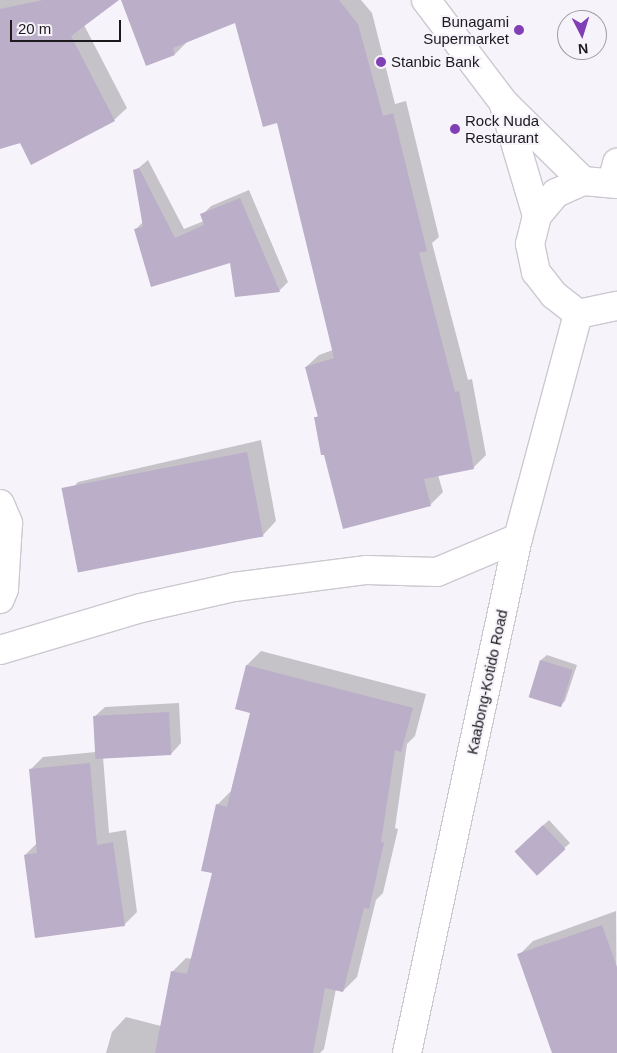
<!DOCTYPE html>
<style>
body{margin:0}
#map{position:relative;width:617px;height:1053px;overflow:hidden;background:#f7f3fb;font-family:Arial,sans-serif}
div>[style]{position:absolute}
[style*='--x']{left:calc(var(--x)*1px);top:calc(var(--y)*1px);width:calc(var(--w)*1px);rotate:calc(var(--a)*1deg)}
.shadow>*{inset:0;background:#0003}
.building>*{inset:0;background:#bbaec9;transform-origin:0 0}
.roads{filter:drop-shadow(1px 0 #ccc8d0) drop-shadow(-1px 0 #ccc8d0) drop-shadow(0 1px #ccc8d0) drop-shadow(0 -1px #ccc8d0)}
.minor>*{height:28px;margin:-14px;padding:0 14px;transform-origin:14px;border-radius:14px;background:#fff}
.major>*{height:28px;margin:-14px;padding:0 14px;transform-origin:14px;border-radius:14px;background:#fff}
.dots>*{width:14px;height:14px;translate:-50% -50%;box-sizing:border-box;border:2px solid #f7f3fb;border-radius:50%}
span{translate:-50% -50%;white-space:nowrap;text-align:center;line-height:1.15;-webkit-text-stroke:4px #f7f3fb;paint-order:stroke}
.poi-label{font-size:15px;color:#1c1a1d}
.right{translate:-100% -50%;text-align:right}
.left{translate:0 -50%;text-align:left}
.street-label{font-size:15px;color:#1c1a1d}
.north{position:absolute;left:557px;top:10px;width:50px;height:50px;box-sizing:border-box;background:#f7f3fb;border:1px solid #9f9ca2;border-radius:50%;rotate:175deg;font-size:14px;font-weight:700;line-height:20px;text-align:center;color:#1c1a1d}
.north::after{content:'';display:block;margin:auto;width:18px;height:22px;background:#803fb4;clip-path:polygon(50% 0,100% 100%,50% 72%,0 100%)}
.scale{position:absolute;left:10px;top:20px;width:111px;height:22px;box-sizing:border-box;border:2px solid #1c1a1d;border-top:0;padding-left:6px;font-size:15px;line-height:18px;white-space:nowrap;color:#1c1a1d;-webkit-text-stroke:4px #f7f3fb;paint-order:stroke}
</style>
<div id="map">
<div class="shadow">
<i style="clip-path:polygon(0 0,117px 0,84px 25px,127px 108px,114px 120px,0 148px)"></i>
<i style="clip-path:polygon(123px 0,361px 0,372px 13px,395px 104px,406px 101px,439px 237px,432px 243px,468px 380px,472px 379px,486px 455px,473px 468px,438px 475px,443px 492px,430px 505px,315px 418px,319px 415px,306px 367px,319px 355px,333px 350px,278px 122px,236px 21px,188px 41px,175px 54px)"></i>
<i style="clip-path:polygon(148px 160px,184px 229px,204px 221px,202px 215px,211px 206px,249px 190px,288px 282px,279px 291px,231px 262px,135px 230px,143px 222px,135px 171px)"></i>
<i style="clip-path:polygon(261px 440px,276px 521px,263px 535px,78px 569px,65px 496px,78px 482px)"></i>
<i style="clip-path:polygon(261px 651px,426px 694px,415px 736px,407px 744px,395px 828px,398px 829px,383px 893px,376px 900px,357px 977px,343px 991px,336px 989px,324px 1049px,320px 1053px,106px 1053px,112px 1032px,126px 1017px,161px 1026px,172px 972px,186px 958px,192px 959px,213px 872px,217px 805px,231px 791px,251px 712px,247px 665px)"></i>
<i style="clip-path:polygon(547px 655px,577px 665px,565px 701px,560px 706px,530px 696px,541px 660px)"></i>
<i style="clip-path:polygon(179px 703px,181px 743px,171px 754px,103px 757px,109px 833px,126px 830px,137px 912px,124px 925px,25px 855px,37px 843px,31px 769px,43px 757px,96px 752px,94px 717px,105px 707px)"></i>
<i style="clip-path:polygon(549px 820px,570px 843px,536px 873px,521px 846px)"></i>
<i style="clip-path:polygon(616px 911px,617px 1053px,554px 1053px,519px 955px,533px 941px)"></i>
</div>
<div class="building">
<i style="clip-path:polygon(43px 0,119px 0,71px 36px,115px 121px,31px 165px,20px 143px,0 149px,0 9px)"></i>
<i style="clip-path:polygon(121px 0,339px 0,358px 24px,383px 116px,393px 113px,427px 251px,419px 253px,455px 392px,459px 391px,474px 469px,424px 479px,431px 506px,343px 529px,324px 455px,321px 455px,314px 417px,318px 417px,305px 367px,334px 358px,277px 123px,263px 127px,235px 23px,173px 48px,175px 55px,146px 66px)"></i>
<i style="clip-path:polygon(139px 168px,175px 238px,204px 225px,200px 214px,240px 198px,280px 292px,235px 297px,230px 263px,151px 287px,134px 229px,143px 227px,133px 170px)"></i>
<i style="left:247px;top:452px;width:86px;height:189px;rotate:79deg"></i>
<i style="left:540px;top:660px;width:34px;height:39px;rotate:17deg"></i>
<i style="clip-path:polygon(246px 665px,413px 708px,401px 752px,395px 750px,381px 842px,384px 843px,369px 909px,364px 908px,343px 992px,325px 988px,313px 1053px,155px 1053px,171px 971px,187px 974px,212px 873px,201px 871px,216px 804px,227px 807px,250px 713px,235px 709px)"></i>
<i style="left:169px;top:712px;width:43px;height:76px;rotate:87deg"></i>
<i style="clip-path:polygon(90px 763px,97px 845px,113px 842px,125px 926px,35px 938px,24px 855px,37px 853px,29px 769px)"></i>
<i style="left:543px;top:825px;width:33px;height:39px;rotate:47deg"></i>
<i style="clip-path:polygon(602px 925px,617px 967px,617px 1053px,552px 1053px,517px 954px)"></i>
</div>
<div class="roads">
<div class="minor">
<i style="--x:612;--y:182;--w:20;--a:-75"></i>
<i style="--x:0;--y:504;--w:21;--a:67"></i>
<i style="--x:8;--y:523;--w:66;--a:93.5"></i>
<i style="--x:4;--y:589;--w:11;--a:112"></i>
<i style="--x:0;--y:650;--w:147;--a:-16.6"></i>
<i style="--x:141;--y:608;--w:95;--a:-12.7"></i>
<i style="--x:234;--y:587;--w:134;--a:-7.3"></i>
<i style="--x:367;--y:570;--w:70;--a:1.6"></i>
<i style="--x:437;--y:572;--w:88;--a:-22.8"></i>
<i style="--x:407;--y:1053;--w:527;--a:-77.84"></i>
<i style="--x:518;--y:538;--w:232;--a:-75"></i>
</div>
<div class="major">
<i style="--x:426;--y:0;--w:129;--a:52.9"></i>
<i style="--x:504;--y:103;--w:111;--a:44.6"></i>
<i style="--x:504;--y:105;--w:116;--a:73.4"></i>
<i style="--x:617;--y:184;--w:34;--a:-175"></i>
<i style="--x:583;--y:181;--w:30;--a:156"></i>
<i style="--x:556;--y:193;--w:30;--a:130"></i>
<i style="--x:537;--y:216;--w:29;--a:104"></i>
<i style="--x:530;--y:244;--w:29;--a:78"></i>
<i style="--x:536;--y:272;--w:29;--a:52"></i>
<i style="--x:554;--y:295;--w:31;--a:38"></i>
<i style="--x:578;--y:314;--w:40;--a:-12"></i>
</div>
</div>
<div class="dots">
<i style="left:519px;top:30px;background:#803fb4"></i>
<i style="left:381px;top:62px;background:#803fb4"></i>
<i style="left:455px;top:129px;background:#803fb4"></i>
</div>
<div class="poi-label">
<span class="right" style="left:509px;top:30px">Bunagami<br>Supermarket</span>
<span class="left" style="left:391px;top:62px">Stanbic Bank</span>
<span class="left" style="left:465px;top:129px">Rock Nuda<br>Restaurant</span>
</div>
<div class="street-label">
<span style="left:487px;top:682px;rotate:-78deg">Kaabong-Kotido Road</span>
</div>
<div class="north">N</div>
<div class="scale">20 m</div>
</div>
